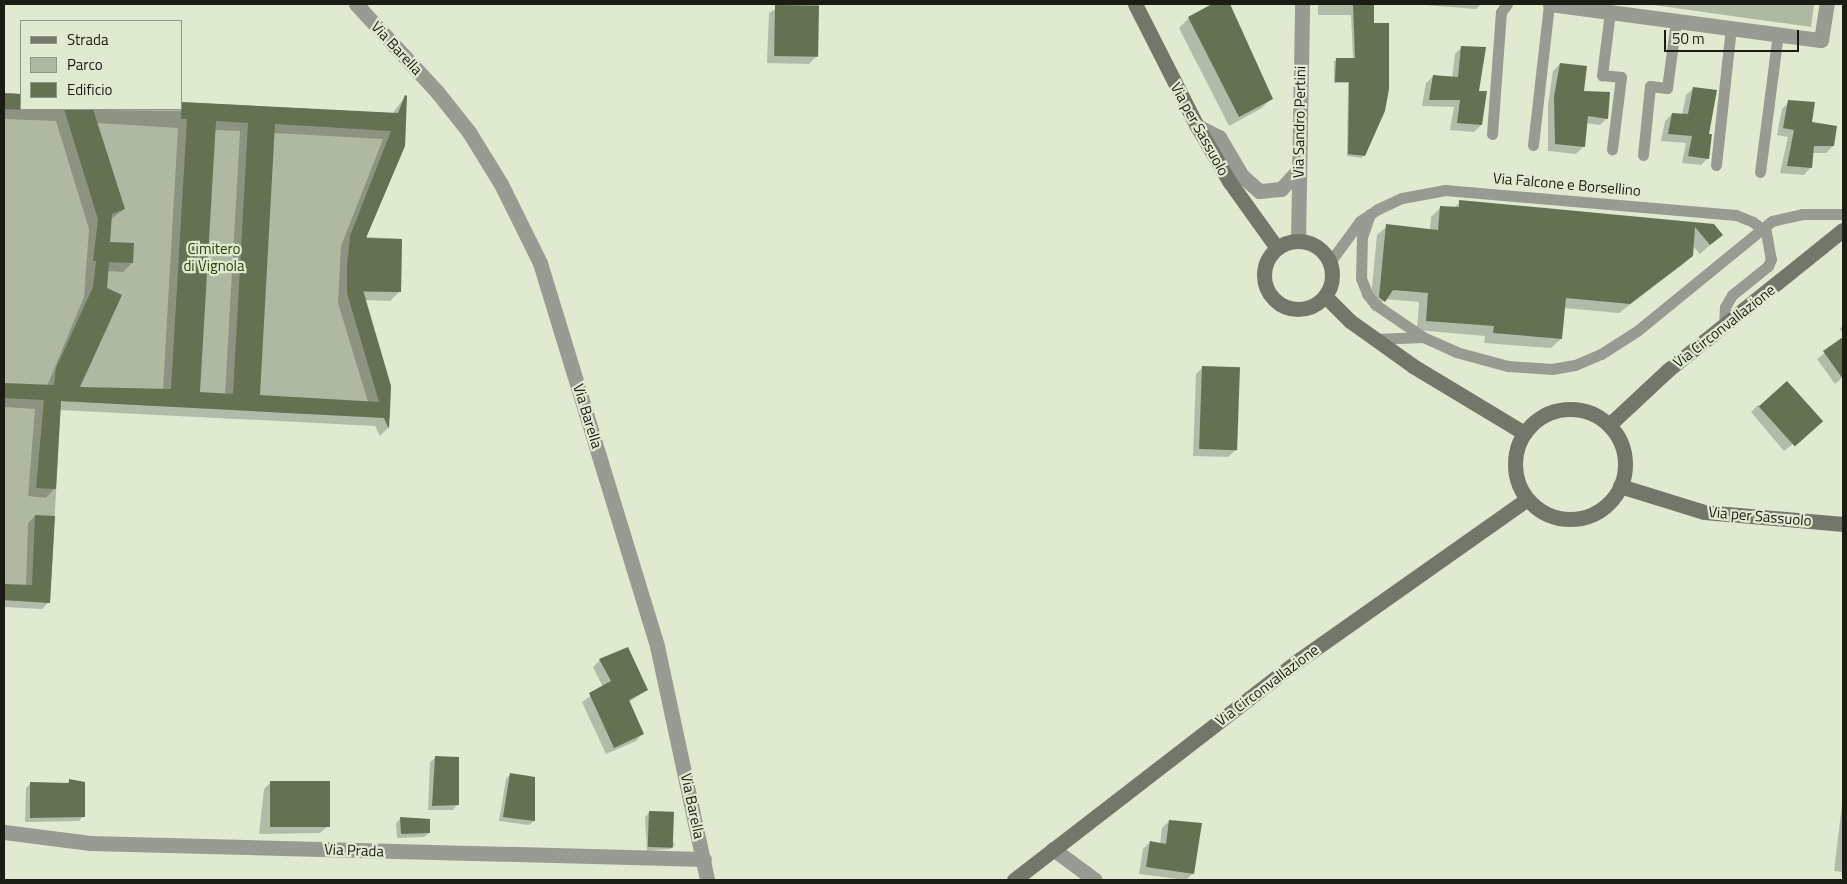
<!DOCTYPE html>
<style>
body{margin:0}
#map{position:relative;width:1847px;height:884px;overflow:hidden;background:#dfead1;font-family:"Titillium Web",sans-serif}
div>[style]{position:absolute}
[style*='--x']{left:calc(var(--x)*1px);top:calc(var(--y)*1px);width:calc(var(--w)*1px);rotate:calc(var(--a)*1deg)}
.green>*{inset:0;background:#afb9a2}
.shadow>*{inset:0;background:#0003}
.building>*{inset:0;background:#647152;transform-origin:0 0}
.lane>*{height:11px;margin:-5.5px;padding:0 5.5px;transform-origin:5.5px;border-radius:5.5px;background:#979b91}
.street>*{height:15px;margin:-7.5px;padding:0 7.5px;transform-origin:7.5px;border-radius:7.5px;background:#979b91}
.secondary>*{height:15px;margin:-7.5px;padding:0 7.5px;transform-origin:7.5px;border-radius:7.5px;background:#717869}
.secondary>.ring{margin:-7.5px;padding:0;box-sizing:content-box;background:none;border:15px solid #717869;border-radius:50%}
span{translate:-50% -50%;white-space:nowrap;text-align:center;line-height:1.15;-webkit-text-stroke:4.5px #dfead1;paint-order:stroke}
.street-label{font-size:15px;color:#181c13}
.park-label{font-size:15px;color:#30410c}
.frame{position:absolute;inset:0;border:5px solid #181c13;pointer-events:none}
.legend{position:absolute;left:20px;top:20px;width:162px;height:90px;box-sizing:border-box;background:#dfead1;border:1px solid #8f9885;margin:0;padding:6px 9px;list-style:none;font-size:15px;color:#181c13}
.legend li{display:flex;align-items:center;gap:10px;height:25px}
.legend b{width:25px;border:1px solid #8f9885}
.scale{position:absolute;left:1664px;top:30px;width:135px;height:22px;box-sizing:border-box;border:2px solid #181c13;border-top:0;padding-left:6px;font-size:15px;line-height:18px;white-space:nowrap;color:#181c13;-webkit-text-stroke:4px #dfead1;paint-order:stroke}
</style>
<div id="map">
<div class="green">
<i style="clip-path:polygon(1647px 4px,1814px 4px,1811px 27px)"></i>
<i style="clip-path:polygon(4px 93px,21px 94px,21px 109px,181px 109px,181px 102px,406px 114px,405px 146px,366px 237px,402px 239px,401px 292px,364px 292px,391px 386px,390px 418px,61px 401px,50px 603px,4px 600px)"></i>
</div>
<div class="shadow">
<i style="clip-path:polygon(738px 4px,755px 4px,754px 5px)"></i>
<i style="clip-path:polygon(784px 4px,819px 4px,816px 57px,809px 64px,767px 63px,769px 13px)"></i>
<i style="clip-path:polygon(1215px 4px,1229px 4px,1271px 99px,1262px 108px,1229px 126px,1179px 28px,1189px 18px)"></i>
<i style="clip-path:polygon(1318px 4px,1373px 4px,1362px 158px,1347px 156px,1348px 83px,1334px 83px,1334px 61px,1353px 59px,1351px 15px,1318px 15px)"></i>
<i style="clip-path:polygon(1412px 4px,1481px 4px,1476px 9px)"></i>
<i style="clip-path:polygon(1462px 47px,1478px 92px,1481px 125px,1474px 132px,1450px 130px,1454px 107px,1422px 106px,1426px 83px,1434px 76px,1452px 78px,1455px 54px)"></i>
<i style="clip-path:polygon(1560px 64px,1607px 118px,1600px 125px,1586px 123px,1583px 147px,1576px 154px,1548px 151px,1548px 105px,1553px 71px)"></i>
<i style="clip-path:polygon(1694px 88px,1708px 135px,1708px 158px,1701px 165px,1682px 163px,1686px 143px,1661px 141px,1665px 121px,1672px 114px,1682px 115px,1686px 95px)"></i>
<i style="clip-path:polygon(evenodd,4px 94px,21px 95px,21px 109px,392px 114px,405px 97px,364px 239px,399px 292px,390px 301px,365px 300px,390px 386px,388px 428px,380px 436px,375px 426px,59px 410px,55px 488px,46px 498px,28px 496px,35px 409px,4px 407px,4px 384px,47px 386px,84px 297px,89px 229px,56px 121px,4px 119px,4px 94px,97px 123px,178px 128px,163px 390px,78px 388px,107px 271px,123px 272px,132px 263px,109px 243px,110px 220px,124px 209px,97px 123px,4px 94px,214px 130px,240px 131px,225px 395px,199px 393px,214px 130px,4px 94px,273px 133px,383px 139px,341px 246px,338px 303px,368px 402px,259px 397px,273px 133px)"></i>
<i style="clip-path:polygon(1789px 102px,1833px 146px,1826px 153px,1812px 153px,1811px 167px,1804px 175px,1780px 173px,1788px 137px,1777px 135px,1782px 109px)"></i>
<i style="clip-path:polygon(1460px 202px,1714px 225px,1721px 235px,1700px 254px,1692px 245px,1692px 255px,1682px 265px,1619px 313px,1564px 308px,1561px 339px,1551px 348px,1484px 343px,1485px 336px,1417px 330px,1419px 302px,1385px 299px,1374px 311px,1370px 307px,1377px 235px,1387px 226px,1430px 230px,1431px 217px,1441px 207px,1454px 208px)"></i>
<i style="clip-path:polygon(1843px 325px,1843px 335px,1840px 329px)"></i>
<i style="clip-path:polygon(1843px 339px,1843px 377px,1835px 384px,1817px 359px)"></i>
<i style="clip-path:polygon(1203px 367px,1236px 450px,1228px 457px,1193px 456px,1196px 374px)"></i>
<i style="clip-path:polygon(1758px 405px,1814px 428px,1784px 451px,1751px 412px)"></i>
<i style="clip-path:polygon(35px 516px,49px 602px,42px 609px,4px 607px,4px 585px,26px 586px,28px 523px)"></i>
<i style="clip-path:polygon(600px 660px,647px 690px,629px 702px,643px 733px,636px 741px,606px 754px,582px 702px,603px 687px,593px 667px)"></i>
<i style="clip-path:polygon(435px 758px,457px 805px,453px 810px,428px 810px,430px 762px)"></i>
<i style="clip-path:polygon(511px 774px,534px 821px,529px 825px,499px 821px,506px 779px)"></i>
<i style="clip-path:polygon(69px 781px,83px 816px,79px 821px,25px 822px,26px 788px,30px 784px,66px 784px)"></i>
<i style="clip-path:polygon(271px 782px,328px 826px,320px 833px,259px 834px,264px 789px)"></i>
<i style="clip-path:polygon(1843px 796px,1843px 872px,1834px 871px)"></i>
<i style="clip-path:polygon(650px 812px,675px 845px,670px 849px,647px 851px,645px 817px)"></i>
<i style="clip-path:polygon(401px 818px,429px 833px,424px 837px,397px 838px,396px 823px)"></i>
<i style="clip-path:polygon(1169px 821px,1193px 873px,1186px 880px,1139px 874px,1143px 849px,1150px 842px,1160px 844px,1162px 828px)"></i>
</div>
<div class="building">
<i style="clip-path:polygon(1212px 4px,1230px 4px,1273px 99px,1239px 117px,1188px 17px)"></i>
<i style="clip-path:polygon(1353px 4px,1374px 4px,1374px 23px,1389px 23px,1389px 89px,1385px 111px,1365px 156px,1348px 154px,1349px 82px,1335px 82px,1336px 58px,1355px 58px)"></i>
<i style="left:775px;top:5px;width:44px;height:51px;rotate:1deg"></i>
<i style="clip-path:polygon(1461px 46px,1486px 47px,1479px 91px,1487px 91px,1482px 125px,1457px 123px,1460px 100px,1429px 100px,1433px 75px,1458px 77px)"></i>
<i style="clip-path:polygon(1560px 63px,1587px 66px,1584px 91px,1610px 92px,1608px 119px,1588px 116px,1585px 147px,1555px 144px,1554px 97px)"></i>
<i style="clip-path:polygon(1693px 87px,1717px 90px,1709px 134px,1712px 134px,1709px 159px,1688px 156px,1692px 136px,1668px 134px,1672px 113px,1688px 114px)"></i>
<i style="left:4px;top:93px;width:17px;height:16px;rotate:3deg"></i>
<i style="clip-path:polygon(evenodd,405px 95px,407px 96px,405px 146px,366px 238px,402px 239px,401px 292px,363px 291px,391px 386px,389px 429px,384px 418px,61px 401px,56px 489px,36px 488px,44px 400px,4px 398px,4px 383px,54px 385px,56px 368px,93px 287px,96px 261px,93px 261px,98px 219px,64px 109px,93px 109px,125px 209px,112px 214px,110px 242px,134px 243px,133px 263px,109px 262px,107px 288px,122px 295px,80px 387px,171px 389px,187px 119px,181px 119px,181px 102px,398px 113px,405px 95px,216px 121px,248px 123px,233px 394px,200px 392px,216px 121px,405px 95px,275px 124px,391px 131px,350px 236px,347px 267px,347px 293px,379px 402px,260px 395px,275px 124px)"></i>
<i style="clip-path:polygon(1788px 100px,1815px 102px,1812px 122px,1837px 126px,1834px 146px,1814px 146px,1812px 168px,1787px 166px,1794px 130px,1783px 128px)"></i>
<i style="clip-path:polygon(1459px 200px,1714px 224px,1723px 235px,1710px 245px,1695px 227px,1693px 256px,1630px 304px,1566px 298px,1562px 339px,1493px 333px,1494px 326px,1426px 321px,1428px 293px,1393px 290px,1385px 302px,1379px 297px,1386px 224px,1438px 230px,1440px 206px,1459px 207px)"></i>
<i style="clip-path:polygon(1843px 337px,1843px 379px,1823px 351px)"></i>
<i style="left:1202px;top:366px;width:38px;height:83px;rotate:2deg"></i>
<i style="left:1787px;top:381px;width:54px;height:38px;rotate:48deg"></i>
<i style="clip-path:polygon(35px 515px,55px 516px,50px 603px,4px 600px,4px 584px,32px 585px)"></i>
<i style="clip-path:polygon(628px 647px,648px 690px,629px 700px,644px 734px,614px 748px,589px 693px,611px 681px,599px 659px)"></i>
<i style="clip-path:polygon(435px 756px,459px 757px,459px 805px,432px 806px)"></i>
<i style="clip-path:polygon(510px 773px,535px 777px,535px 821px,503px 817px)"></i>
<i style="clip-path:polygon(69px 779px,85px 782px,85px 817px,30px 818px,30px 782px,69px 783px)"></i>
<i style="left:270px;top:781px;width:60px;height:46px"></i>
<i style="left:649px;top:811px;width:25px;height:36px;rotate:2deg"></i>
<i style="clip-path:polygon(400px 817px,430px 819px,430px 833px,401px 834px)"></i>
<i style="clip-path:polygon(1169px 820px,1202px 823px,1194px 874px,1146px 867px,1150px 841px,1166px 844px)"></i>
</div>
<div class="lane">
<i style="--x:1610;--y:12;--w:64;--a:97.2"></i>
<i style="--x:1602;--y:75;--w:19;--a:6"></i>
<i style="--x:1621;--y:77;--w:73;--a:97.1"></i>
<i style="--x:1492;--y:134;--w:122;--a:-85.8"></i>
<i style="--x:1501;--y:12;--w:10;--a:-53"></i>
<i style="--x:1533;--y:145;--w:142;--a:-83.5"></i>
<i style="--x:1643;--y:155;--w:69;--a:-84.2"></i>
<i style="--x:1650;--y:86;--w:17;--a:7"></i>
<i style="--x:1667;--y:88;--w:68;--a:-82.3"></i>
<i style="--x:1716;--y:165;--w:138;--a:-83.8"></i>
<i style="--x:1760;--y:172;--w:139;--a:-82.6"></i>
<i style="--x:1370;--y:214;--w:24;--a:109"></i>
<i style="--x:1362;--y:237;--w:41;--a:91.4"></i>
<i style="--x:1361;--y:278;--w:17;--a:69"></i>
<i style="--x:1367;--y:294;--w:14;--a:51"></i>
<i style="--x:1376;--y:305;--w:57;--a:34.2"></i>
<i style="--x:1423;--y:337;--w:36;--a:24"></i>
<i style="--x:1456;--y:352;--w:54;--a:15.1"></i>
<i style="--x:1508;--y:366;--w:44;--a:3.9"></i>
<i style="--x:1552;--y:369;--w:23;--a:-10"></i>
<i style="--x:1575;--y:365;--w:28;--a:-23"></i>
<i style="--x:1601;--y:354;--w:43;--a:-32.6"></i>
<i style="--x:1637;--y:331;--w:174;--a:-39.2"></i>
<i style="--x:1772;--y:221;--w:31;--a:-13"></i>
<i style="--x:1802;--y:214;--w:41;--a:0"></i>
<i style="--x:1330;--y:262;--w:51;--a:-53.8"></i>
<i style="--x:1360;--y:221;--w:22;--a:-34"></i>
<i style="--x:1378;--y:209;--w:26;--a:-25"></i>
<i style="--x:1402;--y:198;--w:44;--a:-10.5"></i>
<i style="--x:1445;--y:190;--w:292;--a:4.9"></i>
<i style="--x:1736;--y:215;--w:18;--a:22"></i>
<i style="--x:1753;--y:222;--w:16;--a:38"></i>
<i style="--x:1766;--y:232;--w:27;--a:80"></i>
<i style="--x:1771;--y:259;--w:8;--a:113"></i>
<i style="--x:1768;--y:266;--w:46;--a:141.1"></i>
<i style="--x:1732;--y:295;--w:14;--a:120"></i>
<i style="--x:1725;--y:307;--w:19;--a:93"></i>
<i style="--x:1375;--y:339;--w:48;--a:-2.4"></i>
</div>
<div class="street">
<i style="--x:356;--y:4;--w:121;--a:47.3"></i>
<i style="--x:438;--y:93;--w:50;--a:51.5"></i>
<i style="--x:469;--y:132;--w:61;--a:58.4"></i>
<i style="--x:501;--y:184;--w:88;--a:63.7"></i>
<i style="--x:540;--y:263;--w:400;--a:73"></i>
<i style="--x:657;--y:646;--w:239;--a:77.9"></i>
<i style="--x:1550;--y:4;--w:273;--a:7.6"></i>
<i style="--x:1821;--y:40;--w:36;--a:-81"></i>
<i style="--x:1197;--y:126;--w:25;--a:27"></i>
<i style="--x:1219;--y:137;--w:45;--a:59.5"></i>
<i style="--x:1242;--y:176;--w:23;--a:41"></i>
<i style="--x:1259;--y:191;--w:22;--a:-5"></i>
<i style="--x:1281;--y:189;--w:25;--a:-47"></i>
<i style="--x:1298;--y:241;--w:237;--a:-89"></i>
<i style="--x:4;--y:832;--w:87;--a:7.3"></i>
<i style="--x:90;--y:843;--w:614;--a:1.49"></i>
<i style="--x:1053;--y:849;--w:52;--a:36.4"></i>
</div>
<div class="secondary">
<i style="--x:1135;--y:4;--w:137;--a:63.1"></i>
<i style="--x:1197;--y:126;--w:64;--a:59.8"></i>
<i style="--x:1229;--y:181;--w:82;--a:54.4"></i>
<i class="ring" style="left:1264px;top:241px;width:53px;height:53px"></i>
<i style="--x:1325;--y:296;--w:35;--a:45"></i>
<i style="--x:1350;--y:321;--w:77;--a:35.5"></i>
<i style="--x:1413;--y:366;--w:130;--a:31.1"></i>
<i class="ring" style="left:1515px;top:409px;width:95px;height:95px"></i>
<i style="--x:1609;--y:425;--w:81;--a:-43"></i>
<i style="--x:1668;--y:370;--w:224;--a:-38.7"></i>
<i style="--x:1620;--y:486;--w:88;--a:17.2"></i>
<i style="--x:1704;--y:512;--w:140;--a:4.9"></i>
<i style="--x:1014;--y:880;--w:360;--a:-37.7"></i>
<i style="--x:1299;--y:660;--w:279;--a:-35.2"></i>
</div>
<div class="street-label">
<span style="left:397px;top:48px;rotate:47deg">Via Barella</span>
<span style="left:1299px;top:122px;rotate:-89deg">Via Sandro Pertini</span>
<span style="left:1200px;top:129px;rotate:61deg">Via per Sassuolo</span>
<span style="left:1567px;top:184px;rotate:5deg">Via Falcone e Borsellino</span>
<span style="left:1724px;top:326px;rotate:-38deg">Via Circonvallazione</span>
<span style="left:588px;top:416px;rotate:73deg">Via Barella</span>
<span style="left:1760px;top:516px;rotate:5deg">Via per Sassuolo</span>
<span style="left:1267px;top:685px;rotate:-37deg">Via Circonvallazione</span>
<span style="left:693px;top:806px;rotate:78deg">Via Barella</span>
<span style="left:354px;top:850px;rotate:2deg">Via Prada</span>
</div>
<div class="park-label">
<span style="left:214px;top:257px">Cimitero<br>di Vignola</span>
</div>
<div class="frame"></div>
<ul class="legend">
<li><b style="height:6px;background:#717869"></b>Strada</li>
<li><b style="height:14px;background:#afb9a2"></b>Parco</li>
<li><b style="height:14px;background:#647152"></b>Edificio</li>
</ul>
<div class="scale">50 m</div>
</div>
